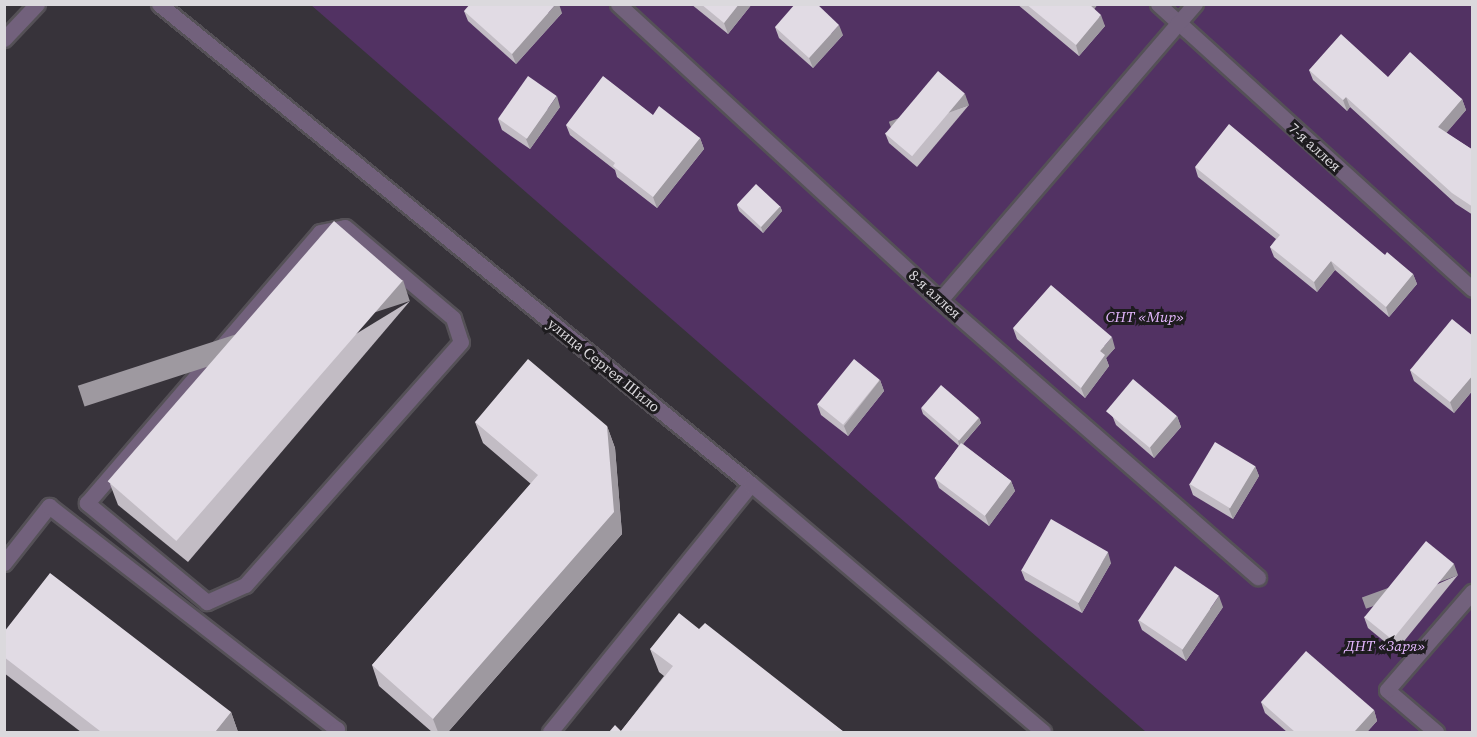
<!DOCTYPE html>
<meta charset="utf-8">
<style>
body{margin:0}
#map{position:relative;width:1477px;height:737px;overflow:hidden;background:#37333a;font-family:"Source Serif 4",serif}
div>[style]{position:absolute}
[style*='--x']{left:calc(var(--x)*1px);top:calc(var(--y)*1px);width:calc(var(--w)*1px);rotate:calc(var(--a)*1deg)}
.green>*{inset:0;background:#523263}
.roads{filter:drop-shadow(2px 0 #555157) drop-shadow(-2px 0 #555157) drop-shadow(0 2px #555157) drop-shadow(0 -2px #555157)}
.service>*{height:15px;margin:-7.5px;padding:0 7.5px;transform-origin:7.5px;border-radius:7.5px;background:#72617c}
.minor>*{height:15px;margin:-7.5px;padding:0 7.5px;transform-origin:7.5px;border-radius:7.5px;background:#72617c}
.wall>*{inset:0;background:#c2bcc4}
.shaded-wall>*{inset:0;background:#9e99a0;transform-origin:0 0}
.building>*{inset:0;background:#e1dbe4;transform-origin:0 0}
span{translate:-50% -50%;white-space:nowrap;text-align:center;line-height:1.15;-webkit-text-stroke:6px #1e1c1f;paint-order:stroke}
.street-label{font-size:15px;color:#dbd9dd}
.park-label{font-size:15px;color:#e5b8ff;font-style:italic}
.frame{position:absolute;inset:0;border:6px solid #dbd9dd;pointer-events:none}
</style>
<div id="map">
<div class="green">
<i style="clip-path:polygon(311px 5px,1472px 5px,1472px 732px,1146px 732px)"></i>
</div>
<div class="roads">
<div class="service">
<i style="--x:618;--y:4;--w:437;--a:42.6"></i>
<i style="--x:940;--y:300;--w:422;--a:41.1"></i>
<i style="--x:1158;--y:4;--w:424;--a:42.2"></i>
<i style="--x:345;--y:227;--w:141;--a:40.1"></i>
<i style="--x:453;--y:318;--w:25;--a:72"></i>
<i style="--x:461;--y:342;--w:325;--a:131.6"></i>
<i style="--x:245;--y:585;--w:42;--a:155.9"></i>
<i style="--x:207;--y:602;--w:156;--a:-140.5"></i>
<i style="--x:87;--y:503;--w:357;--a:-49.3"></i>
<i style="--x:320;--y:232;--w:25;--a:-11"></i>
<i style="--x:4;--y:563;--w:73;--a:-51.7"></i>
<i style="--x:49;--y:506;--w:364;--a:37.8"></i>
<i style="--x:337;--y:729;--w:4;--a:135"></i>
<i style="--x:1387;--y:690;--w:65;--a:40.6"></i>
<i style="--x:550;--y:732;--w:319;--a:-51"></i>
</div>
<div class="minor">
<i style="--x:159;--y:4;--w:762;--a:39.04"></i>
<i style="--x:751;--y:484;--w:383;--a:40.3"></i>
<i style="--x:4;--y:39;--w:48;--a:-46.7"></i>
<i style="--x:940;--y:300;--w:391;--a:-49.3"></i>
<i style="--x:1387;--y:690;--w:130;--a:-49.1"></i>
</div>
</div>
<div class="wall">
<i style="clip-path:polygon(691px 4px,752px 4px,728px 34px)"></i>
<i style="clip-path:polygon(1017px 4px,1098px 4px,1094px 9px,1105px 26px,1079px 56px)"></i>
<i style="clip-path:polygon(464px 11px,562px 13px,516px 64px,468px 21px)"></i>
<i style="clip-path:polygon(775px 27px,843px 35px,813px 68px,779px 38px)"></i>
<i style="clip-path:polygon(1309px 70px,1388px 77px,1462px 99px,1466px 110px,1446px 133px,1473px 150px,1473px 215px,1456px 204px,1350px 107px,1347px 111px,1313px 80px)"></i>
<i style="clip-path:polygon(969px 105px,917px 167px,889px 143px,885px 133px)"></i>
<i style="clip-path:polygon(560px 107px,530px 149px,502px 130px,498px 119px)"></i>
<i style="clip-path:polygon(653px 115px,700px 138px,704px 149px,657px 208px,617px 177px,615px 170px,570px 135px,566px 125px)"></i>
<i style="clip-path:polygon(1195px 167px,1385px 255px,1413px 274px,1417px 284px,1389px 317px,1335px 270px,1317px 292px,1274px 257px,1270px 247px,1276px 239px,1198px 177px)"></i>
<i style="clip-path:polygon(737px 205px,780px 206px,782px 211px,763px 233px,739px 211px)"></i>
<i style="clip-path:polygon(410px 301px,188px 562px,118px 505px,110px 484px)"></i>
<i style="clip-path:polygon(1013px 328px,1115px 348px,1106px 358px,1109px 366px,1085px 398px,1017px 339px)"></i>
<i style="clip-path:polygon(1473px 336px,1473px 390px,1454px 413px,1414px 381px,1410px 370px)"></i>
<i style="clip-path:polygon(880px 380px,884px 391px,848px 436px,821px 415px,817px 404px)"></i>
<i style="clip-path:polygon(921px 408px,979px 418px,981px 423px,963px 444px,1011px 481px,1015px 491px,989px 526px,939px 488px,935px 478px,959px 446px,923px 414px)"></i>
<i style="clip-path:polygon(1112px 415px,1177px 416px,1181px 427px,1154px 458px,1116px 425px)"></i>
<i style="clip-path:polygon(475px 422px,607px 426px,615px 448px,622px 534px,448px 732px,432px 732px,379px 686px,372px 665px,531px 484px,483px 443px)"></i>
<i style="clip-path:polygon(1255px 466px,1259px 476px,1233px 519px,1193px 495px,1189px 484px)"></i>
<i style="clip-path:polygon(1111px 563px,1082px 613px,1025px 580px,1021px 570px)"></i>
<i style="clip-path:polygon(1458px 575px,1396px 651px,1368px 628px,1364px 617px)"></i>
<i style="clip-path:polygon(1223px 607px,1186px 661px,1142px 630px,1138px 620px)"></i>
<i style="clip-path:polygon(699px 629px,844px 732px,621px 731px,664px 676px,659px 672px,650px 649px)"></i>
<i style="clip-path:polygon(4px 632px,231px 712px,238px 732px,81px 732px,4px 673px)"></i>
<i style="clip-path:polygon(1261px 702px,1374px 710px,1377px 721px,1367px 732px,1287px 732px,1265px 713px)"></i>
</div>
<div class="shaded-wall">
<i style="clip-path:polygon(556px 4px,559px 4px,562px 13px,516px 64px,512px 54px)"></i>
<i style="clip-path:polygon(739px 4px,752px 4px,728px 34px,724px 23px)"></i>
<i style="clip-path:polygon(1088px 4px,1098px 4px,1091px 13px)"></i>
<i style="clip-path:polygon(1101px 15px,1105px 26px,1079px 56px,1076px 45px)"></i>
<i style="clip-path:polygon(839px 25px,843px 35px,813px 68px,809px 58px)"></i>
<i style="left:965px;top:94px;width:12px;height:81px;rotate:70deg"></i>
<i style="clip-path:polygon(557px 96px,560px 107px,530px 149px,526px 139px)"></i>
<i style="clip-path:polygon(1346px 97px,1350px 107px,1347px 111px,1343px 100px)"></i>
<i style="clip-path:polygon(1462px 99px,1466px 110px,1442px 138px,1438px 127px)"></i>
<i style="clip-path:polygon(700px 138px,704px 149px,657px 208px,653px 197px)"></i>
<i style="clip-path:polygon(780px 206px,782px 211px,763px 233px,761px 227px)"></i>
<i style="clip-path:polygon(1331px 261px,1335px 270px,1317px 292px,1314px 282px)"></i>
<i style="clip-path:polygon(1413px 274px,1417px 284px,1389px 317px,1386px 307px)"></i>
<i style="left:403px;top:280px;width:22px;height:342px;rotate:72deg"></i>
<i style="clip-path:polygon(1112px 337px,1115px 348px,1106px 358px,1109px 366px,1085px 398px,1081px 388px,1100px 351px)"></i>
<i style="clip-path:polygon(1473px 375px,1473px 390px,1454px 413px,1450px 402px)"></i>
<i style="clip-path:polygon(880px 380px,884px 391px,848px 436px,844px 426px)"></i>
<i style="clip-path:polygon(1177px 416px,1181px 427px,1154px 458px,1150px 447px)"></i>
<i style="clip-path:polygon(979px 418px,981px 423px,960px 447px,958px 441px)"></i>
<i style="clip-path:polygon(607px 426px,615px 448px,622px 534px,448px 732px,438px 732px,433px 719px)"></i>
<i style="clip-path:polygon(1255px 466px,1259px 476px,1233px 519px,1229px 509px)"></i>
<i style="clip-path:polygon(1011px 481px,1015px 491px,989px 526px,985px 515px)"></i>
<i style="clip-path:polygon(1108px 552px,1111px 563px,1082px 613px,1078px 603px)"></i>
<i style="left:1454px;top:564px;width:12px;height:98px;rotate:70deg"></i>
<i style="clip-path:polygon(1219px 596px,1223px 607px,1186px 661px,1182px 650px)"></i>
<i style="clip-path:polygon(1374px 710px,1377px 721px,1367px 732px,1354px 732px)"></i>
<i style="clip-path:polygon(231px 712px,238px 732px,215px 732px)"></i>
</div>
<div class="building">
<i style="clip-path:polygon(470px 4px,556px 4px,512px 54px,464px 11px)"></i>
<i style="clip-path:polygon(701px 4px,739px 4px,724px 23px)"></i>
<i style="clip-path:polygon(795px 4px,817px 4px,839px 25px,809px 58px,775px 27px)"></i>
<i style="clip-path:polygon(1026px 4px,1089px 4px,1101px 15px,1076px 45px)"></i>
<i style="clip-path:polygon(1341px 34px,1388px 77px,1410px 52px,1462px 99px,1438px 127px,1473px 150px,1473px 207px,1452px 193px,1346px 97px,1343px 100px,1309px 70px)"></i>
<i style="left:938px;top:71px;width:35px;height:82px;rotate:40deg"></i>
<i style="left:528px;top:76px;width:35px;height:52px;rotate:35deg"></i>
<i style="clip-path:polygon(603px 76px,653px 115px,659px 106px,700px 138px,653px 197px,613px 166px,615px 163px,566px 125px)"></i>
<i style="clip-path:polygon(1229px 124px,1385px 255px,1387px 252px,1413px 274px,1386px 307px,1331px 261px,1314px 282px,1270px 247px,1280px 235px,1195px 167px)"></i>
<i style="left:756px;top:184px;width:33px;height:28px;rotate:43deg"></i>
<i style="left:334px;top:221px;width:91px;height:345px;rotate:41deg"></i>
<i style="clip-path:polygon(1051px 285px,1112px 337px,1100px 351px,1105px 355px,1081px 388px,1013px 328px)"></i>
<i style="clip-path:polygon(1452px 319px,1473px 336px,1473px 375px,1450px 402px,1410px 370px)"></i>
<i style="clip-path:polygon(528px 359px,607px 426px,614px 512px,433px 719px,372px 665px,538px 475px,475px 422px)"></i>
<i style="left:854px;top:359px;width:33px;height:58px;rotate:39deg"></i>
<i style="left:1133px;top:379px;width:57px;height:42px;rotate:40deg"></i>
<i style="left:941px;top:385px;width:50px;height:30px;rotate:41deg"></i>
<i style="left:1215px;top:442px;width:47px;height:49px;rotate:31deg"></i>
<i style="left:961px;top:443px;width:63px;height:44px;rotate:37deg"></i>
<i style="left:1051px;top:519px;width:66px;height:59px;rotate:30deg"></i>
<i style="left:1426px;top:541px;width:36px;height:98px;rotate:39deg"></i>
<i style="left:1175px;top:566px;width:53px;height:65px;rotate:34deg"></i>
<i style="clip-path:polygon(50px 573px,231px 712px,215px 732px,98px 732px,100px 731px,4px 657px,4px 632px)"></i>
<i style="clip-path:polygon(679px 613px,699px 629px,705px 623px,844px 732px,609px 732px,615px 725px,621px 731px,673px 666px,650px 649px)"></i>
<i style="clip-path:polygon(1306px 651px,1374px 710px,1354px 732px,1295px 732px,1261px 702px)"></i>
</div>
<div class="street-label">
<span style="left:1315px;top:147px;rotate:42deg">7-я аллея</span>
<span style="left:935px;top:294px;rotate:42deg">8-я аллея</span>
<span style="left:604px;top:365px;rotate:39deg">улица Сергея Шило</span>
</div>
<div class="park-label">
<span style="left:1145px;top:317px">СНТ «Мир»</span>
<span style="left:1385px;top:646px">ДНТ «Заря»</span>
</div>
<div class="frame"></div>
</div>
